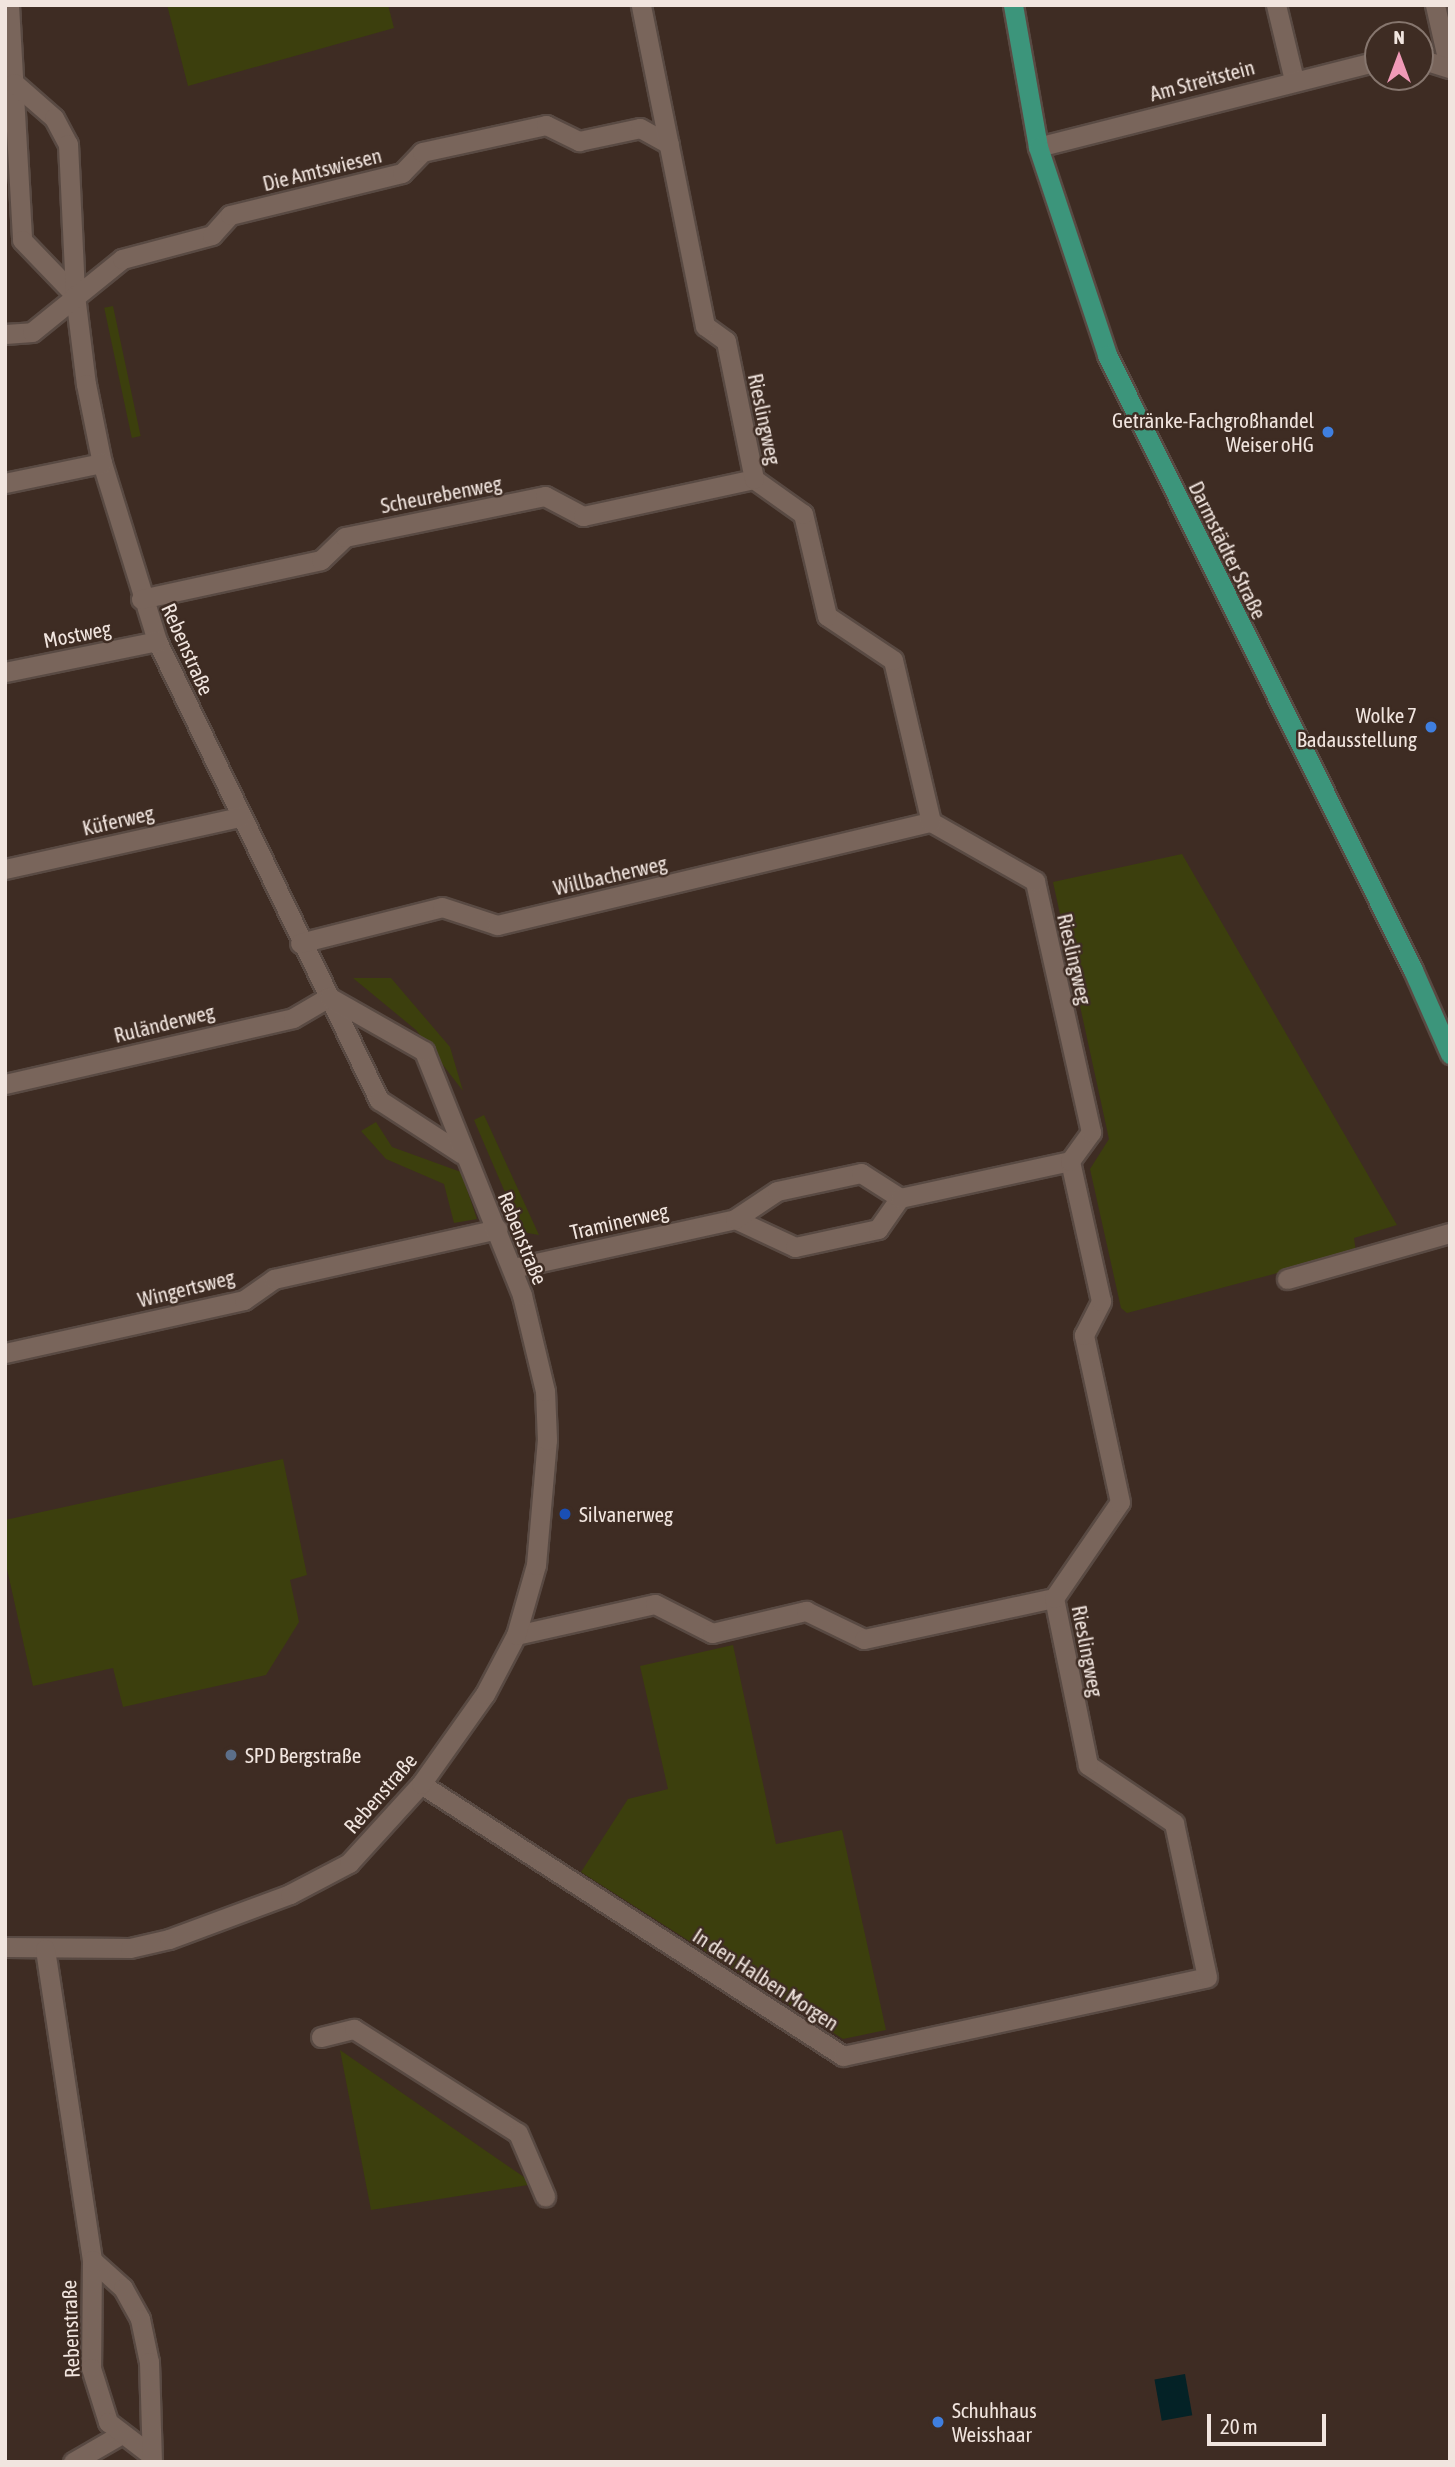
<!DOCTYPE html>
<meta charset="utf-8">
<style>
body{margin:0}
#map{position:relative;width:1455px;height:2467px;overflow:hidden;background:#3e2c23;font-family:"Asap Condensed",sans-serif}
div>[style]{position:absolute}
[style*='--x']{left:calc(var(--x)*1px);top:calc(var(--y)*1px);width:calc(var(--w)*1px);rotate:calc(var(--a)*1deg)}
.green>*{inset:0;background:#3c3f0d;transform-origin:0 0}
.water>*{inset:0;background:#042226;transform-origin:0 0}
.roads{filter:drop-shadow(2px 0 #594a43) drop-shadow(-2px 0 #594a43) drop-shadow(0 2px #594a43) drop-shadow(0 -2px #594a43)}
.service>*{height:19px;margin:-9.5px;padding:0 9.5px;transform-origin:9.5px;border-radius:9.5px;background:#79655b}
.minor>*{height:19px;margin:-9.5px;padding:0 9.5px;transform-origin:9.5px;border-radius:9.5px;background:#79655b}
.primary>*{height:19px;margin:-9.5px;padding:0 9.5px;transform-origin:9.5px;border-radius:9.5px;background:#3c957b}
.dots>*{width:19px;height:19px;translate:-50% -50%;box-sizing:border-box;border:4px solid #3e2c23;border-radius:50%}
span{translate:-50% -50%;white-space:nowrap;text-align:center;line-height:1.15;-webkit-text-stroke:5px #3e2c23;paint-order:stroke}
.street-label{font-size:21px;color:#f1e5df}
.poi-label{font-size:21px;color:#f1e5df}
.right{translate:-100% -50%;text-align:right}
.left{translate:0 -50%;text-align:left}
.frame{position:absolute;inset:0;border:7px solid #f1e5df;pointer-events:none}
.north{position:absolute;left:1364px;top:21px;width:70px;height:70px;box-sizing:border-box;background:#3e2c23;border:2px solid #86766e;border-radius:50%;rotate:0deg;font-size:19px;font-weight:700;line-height:28px;text-align:center;color:#f1e5df}
.north::after{content:'';display:block;margin:auto;width:24px;height:32px;background:#f09ab7;clip-path:polygon(50% 0,100% 100%,50% 72%,0 100%)}
.scale{position:absolute;left:1207px;top:2414px;width:119px;height:32px;box-sizing:border-box;border:4px solid #f1e5df;border-top:0;padding-left:9px;font-size:21px;line-height:24px;white-space:nowrap;color:#f1e5df;-webkit-text-stroke:5px #3e2c23;paint-order:stroke}
</style>
<div id="map">
<div class="green">
<i style="clip-path:polygon(167px 5px,388px 5px,394px 28px,188px 86px)"></i>
<i style="left:113px;top:306px;width:133px;height:9px;rotate:78deg"></i>
<i style="clip-path:polygon(1182px 854px,1397px 1225px,1354px 1238px,1356px 1252px,1127px 1313px,1121px 1308px,1090px 1169px,1109px 1139px,1053px 882px)"></i>
<i style="clip-path:polygon(353px 978px,391px 978px,450px 1047px,463px 1091px,416px 1030px)"></i>
<i style="clip-path:polygon(484px 1115px,539px 1235px,522px 1232px,474px 1120px)"></i>
<i style="clip-path:polygon(376px 1122px,392px 1147px,461px 1172px,477px 1219px,454px 1223px,444px 1184px,386px 1159px,361px 1131px)"></i>
<i style="clip-path:polygon(283px 1459px,307px 1575px,290px 1580px,299px 1622px,266px 1675px,123px 1707px,113px 1668px,33px 1686px,5px 1560px,5px 1520px)"></i>
<i style="clip-path:polygon(733px 1645px,776px 1844px,842px 1830px,886px 2030px,843px 2039px,581px 1872px,628px 1799px,668px 1789px,640px 1666px)"></i>
<i style="clip-path:polygon(340px 2050px,534px 2184px,371px 2210px)"></i>
</div>
<div class="water">
<i style="left:1185px;top:2374px;width:42px;height:31px;rotate:80deg"></i>
</div>
<div class="roads">
<div class="service">
<i style="--x:1287;--y:1279;--w:169;--a:-15.8"></i>
<i style="--x:321;--y:2037;--w:34;--a:-14"></i>
<i style="--x:354;--y:2029;--w:194;--a:32.4"></i>
<i style="--x:518;--y:2133;--w:69;--a:66.8"></i>
<i style="--x:73;--y:2462;--w:54;--a:-29.9"></i>
</div>
<div class="minor">
<i style="--x:9;--y:5;--w:235;--a:86.8"></i>
<i style="--x:22;--y:240;--w:76;--a:46.1"></i>
<i style="--x:1276;--y:5;--w:77;--a:76.5"></i>
<i style="--x:1435;--y:5;--w:64;--a:77.3"></i>
<i style="--x:1420;--y:59;--w:31;--a:17"></i>
<i style="--x:14;--y:83;--w:53;--a:41.2"></i>
<i style="--x:54;--y:118;--w:30;--a:62"></i>
<i style="--x:68;--y:144;--w:151;--a:87.3"></i>
<i style="--x:75;--y:295;--w:90;--a:83"></i>
<i style="--x:86;--y:384;--w:81;--a:78.6"></i>
<i style="--x:102;--y:463;--w:186;--a:72.8"></i>
<i style="--x:157;--y:641;--w:510;--a:64.19"></i>
<i style="--x:379;--y:1100;--w:99;--a:33"></i>
<i style="--x:1038;--y:147;--w:351;--a:-14.2"></i>
<i style="--x:5;--y:334;--w:27;--a:-4"></i>
<i style="--x:32;--y:332;--w:116;--a:-39"></i>
<i style="--x:122;--y:259;--w:93;--a:-14.9"></i>
<i style="--x:212;--y:235;--w:27;--a:-48"></i>
<i style="--x:230;--y:215;--w:177;--a:-13.7"></i>
<i style="--x:402;--y:173;--w:29;--a:-46"></i>
<i style="--x:422;--y:152;--w:127;--a:-12.3"></i>
<i style="--x:546;--y:125;--w:37;--a:26"></i>
<i style="--x:579;--y:141;--w:62;--a:-12"></i>
<i style="--x:640;--y:128;--w:33;--a:29"></i>
<i style="--x:5;--y:483;--w:99;--a:-11.7"></i>
<i style="--x:141;--y:599;--w:184;--a:-12.2"></i>
<i style="--x:321;--y:560;--w:33;--a:-44"></i>
<i style="--x:345;--y:537;--w:204;--a:-11.6"></i>
<i style="--x:545;--y:496;--w:43;--a:27.8"></i>
<i style="--x:583;--y:516;--w:175;--a:-12.2"></i>
<i style="--x:5;--y:672;--w:155;--a:-11.5"></i>
<i style="--x:5;--y:869;--w:241;--a:-12.5"></i>
<i style="--x:300;--y:943;--w:146;--a:-14.2"></i>
<i style="--x:442;--y:907;--w:58;--a:18.1"></i>
<i style="--x:497;--y:925;--w:446;--a:-13.4"></i>
<i style="--x:5;--y:1084;--w:295;--a:-12.9"></i>
<i style="--x:293;--y:1018;--w:42;--a:-30.3"></i>
<i style="--x:735;--y:1219;--w:66;--a:25"></i>
<i style="--x:795;--y:1247;--w:85;--a:-12.2"></i>
<i style="--x:878;--y:1229;--w:38;--a:-55"></i>
<i style="--x:513;--y:1268;--w:227;--a:-12.4"></i>
<i style="--x:735;--y:1219;--w:50;--a:-33.7"></i>
<i style="--x:777;--y:1191;--w:86;--a:-12.1"></i>
<i style="--x:861;--y:1173;--w:46;--a:32.7"></i>
<i style="--x:900;--y:1198;--w:174;--a:-12.3"></i>
<i style="--x:5;--y:1353;--w:245;--a:-12.5"></i>
<i style="--x:244;--y:1300;--w:37;--a:-35"></i>
<i style="--x:274;--y:1279;--w:229;--a:-12.6"></i>
<i style="--x:516;--y:1635;--w:142;--a:-12.6"></i>
<i style="--x:655;--y:1604;--w:64;--a:27"></i>
<i style="--x:712;--y:1633;--w:97;--a:-13.2"></i>
<i style="--x:806;--y:1611;--w:64;--a:25.8"></i>
<i style="--x:864;--y:1639;--w:194;--a:-12.2"></i>
<i style="--x:421;--y:1784;--w:502;--a:32.8"></i>
<i style="--x:843;--y:2056;--w:372;--a:-12.2"></i>
<i style="--x:1207;--y:1977;--w:157;--a:-102.1"></i>
<i style="--x:1174;--y:1823;--w:104;--a:-146"></i>
<i style="--x:1088;--y:1765;--w:170;--a:-101.5"></i>
<i style="--x:1054;--y:1598;--w:116;--a:-55.5"></i>
<i style="--x:1120;--y:1502;--w:171;--a:-102.2"></i>
<i style="--x:1084;--y:1335;--w:38;--a:-63"></i>
<i style="--x:1101;--y:1301;--w:143;--a:-102.5"></i>
<i style="--x:1070;--y:1161;--w:36;--a:-54"></i>
<i style="--x:1091;--y:1132;--w:257;--a:-102.6"></i>
<i style="--x:1035;--y:881;--w:120;--a:-150.4"></i>
<i style="--x:931;--y:822;--w:166;--a:-103.2"></i>
<i style="--x:893;--y:660;--w:79;--a:-146.3"></i>
<i style="--x:827;--y:616;--w:105;--a:-103.2"></i>
<i style="--x:803;--y:514;--w:60;--a:-144.5"></i>
<i style="--x:754;--y:479;--w:141;--a:-101.5"></i>
<i style="--x:726;--y:341;--w:26;--a:-144"></i>
<i style="--x:705;--y:326;--w:327;--a:-101.3"></i>
<i style="--x:5;--y:1947;--w:125;--a:0.5"></i>
<i style="--x:130;--y:1948;--w:40;--a:-13"></i>
<i style="--x:169;--y:1939;--w:129;--a:-20.4"></i>
<i style="--x:290;--y:1894;--w:67;--a:-27.7"></i>
<i style="--x:349;--y:1863;--w:107;--a:-47.7"></i>
<i style="--x:421;--y:1784;--w:110;--a:-54.6"></i>
<i style="--x:485;--y:1694;--w:67;--a:-62.3"></i>
<i style="--x:516;--y:1635;--w:73;--a:-74.1"></i>
<i style="--x:536;--y:1565;--w:125;--a:-85"></i>
<i style="--x:547;--y:1440;--w:49;--a:-92.3"></i>
<i style="--x:545;--y:1391;--w:99;--a:-103.5"></i>
<i style="--x:522;--y:1295;--w:263;--a:-111.9"></i>
<i style="--x:424;--y:1051;--w:109;--a:-150.4"></i>
<i style="--x:45;--y:1949;--w:315;--a:81.4"></i>
<i style="--x:92;--y:2260;--w:108;--a:90.5"></i>
<i style="--x:91;--y:2368;--w:57;--a:72.5"></i>
<i style="--x:108;--y:2422;--w:54;--a:37.5"></i>
<i style="--x:92;--y:2260;--w:42;--a:42.1"></i>
<i style="--x:123;--y:2288;--w:35;--a:61"></i>
<i style="--x:140;--y:2319;--w:44;--a:78.2"></i>
<i style="--x:149;--y:2362;--w:100;--a:88.3"></i>
</div>
<div class="primary">
<i style="--x:1013;--y:5;--w:144;--a:80"></i>
<i style="--x:1038;--y:147;--w:219;--a:71.6"></i>
<i style="--x:1107;--y:355;--w:687;--a:63.55"></i>
<i style="--x:1413;--y:970;--w:92;--a:66.2"></i>
</div>
</div>
<div class="dots">
<i style="left:1328px;top:432px;background:#3f7fe0"></i>
<i style="left:1431px;top:727px;background:#3f7fe0"></i>
<i style="left:565px;top:1514px;background:#1a4fb4"></i>
<i style="left:231px;top:1755px;background:#5c6f8a"></i>
<i style="left:938px;top:2422px;background:#3f7fe0"></i>
</div>
<div class="street-label">
<span style="left:1202px;top:80px;rotate:-15deg">Am Streitstein</span>
<span style="left:322px;top:169px;rotate:-14deg">Die Amtswiesen</span>
<span style="left:765px;top:419px;rotate:78deg">Rieslingweg</span>
<span style="left:441px;top:494px;rotate:-11deg">Scheurebenweg</span>
<span style="left:1228px;top:550px;rotate:64deg">Darmstädter Straße</span>
<span style="left:77px;top:634px;rotate:-11deg">Mostweg</span>
<span style="left:188px;top:649px;rotate:66deg">Rebenstraße</span>
<span style="left:118px;top:820px;rotate:-13deg">Küferweg</span>
<span style="left:610px;top:875px;rotate:-13deg">Willbacherweg</span>
<span style="left:1075px;top:959px;rotate:77deg">Rieslingweg</span>
<span style="left:164px;top:1023px;rotate:-14deg">Ruländerweg</span>
<span style="left:619px;top:1221px;rotate:-13deg">Traminerweg</span>
<span style="left:523px;top:1238px;rotate:68deg">Rebenstraße</span>
<span style="left:186px;top:1288px;rotate:-14deg">Wingertsweg</span>
<span style="left:1088px;top:1651px;rotate:79deg">Rieslingweg</span>
<span style="left:380px;top:1793px;rotate:-49deg">Rebenstraße</span>
<span style="left:766px;top:1979px;rotate:33deg">In den Halben Morgen</span>
<span style="left:70px;top:2329px;rotate:-92deg">Rebenstraße</span>
</div>
<div class="poi-label">
<span class="right" style="left:1314px;top:432px">Getränke-Fachgroßhandel<br>Weiser oHG</span>
<span class="right" style="left:1417px;top:727px">Wolke 7<br>Badausstellung</span>
<span class="left" style="left:579px;top:1514px">Silvanerweg</span>
<span class="left" style="left:245px;top:1755px">SPD Bergstraße</span>
<span class="left" style="left:952px;top:2422px">Schuhhaus<br>Weisshaar</span>
</div>
<div class="frame"></div>
<div class="north">N</div>
<div class="scale">20 m</div>
</div>
